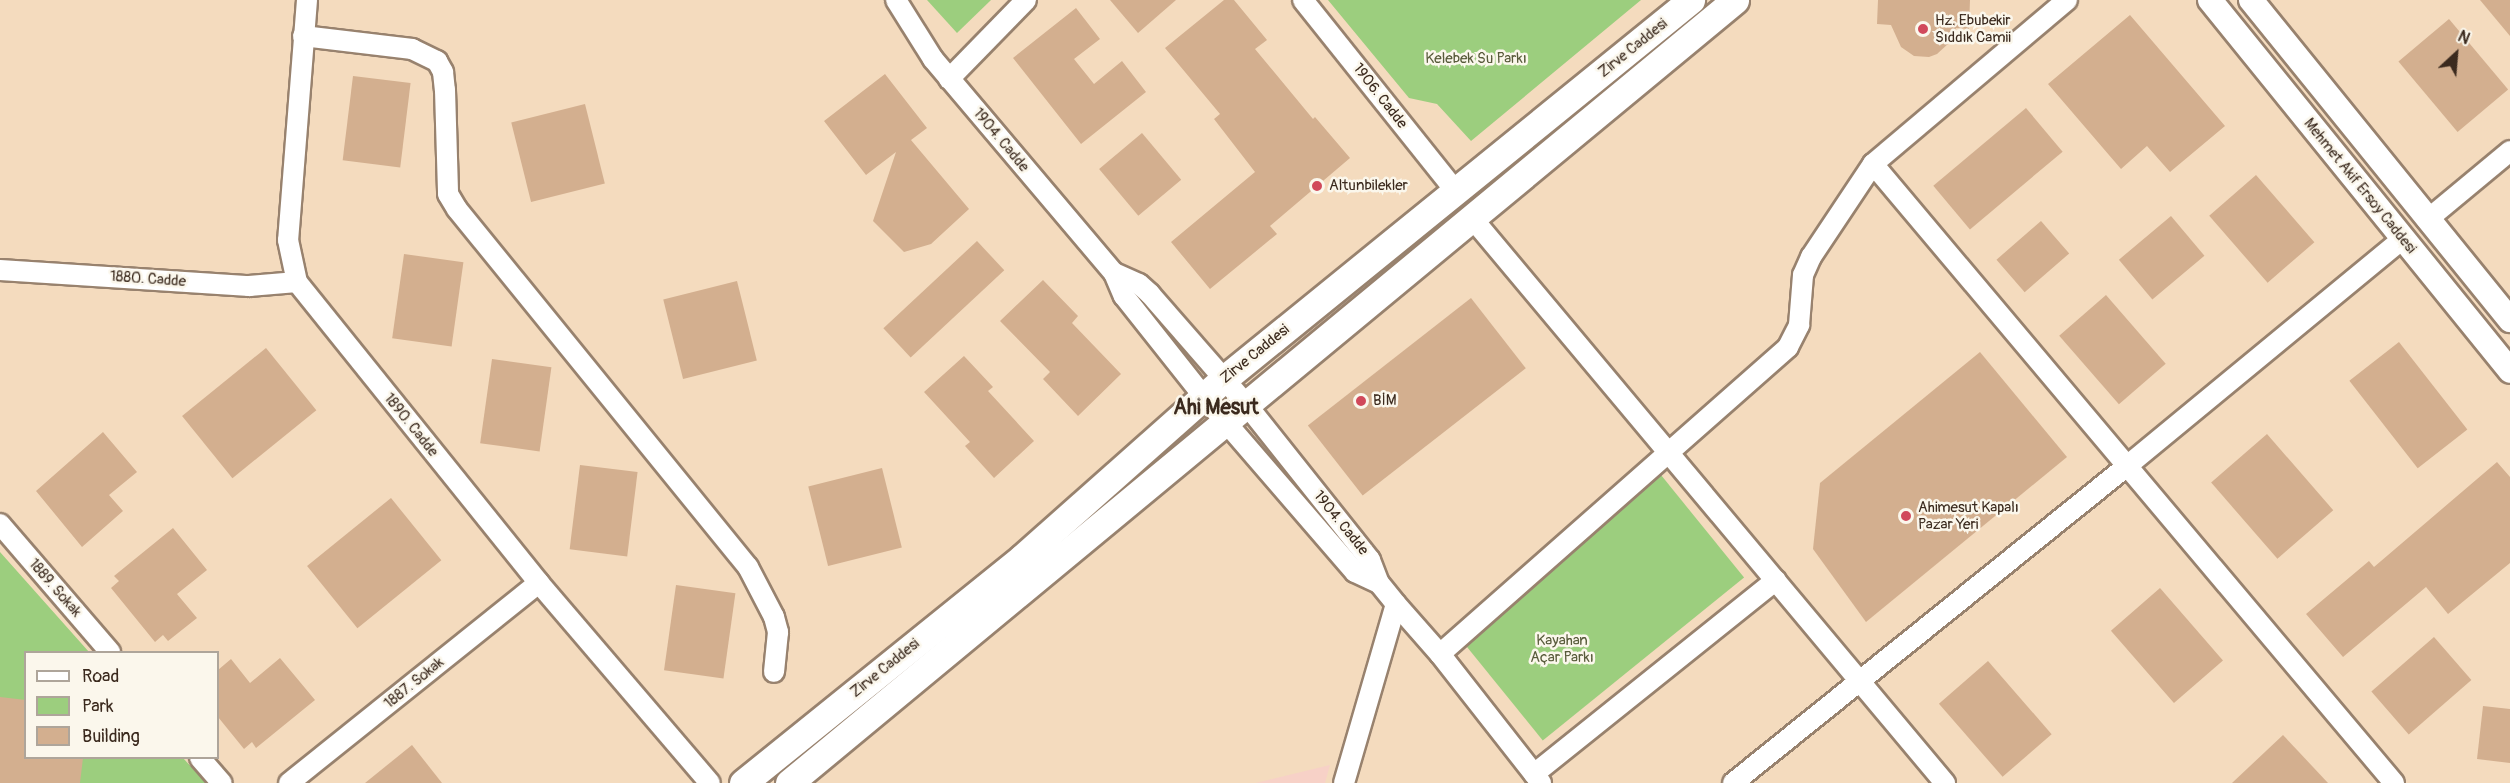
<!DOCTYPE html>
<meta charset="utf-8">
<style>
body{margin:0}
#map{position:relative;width:2510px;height:783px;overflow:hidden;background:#f4dbbe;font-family:Pangolin,sans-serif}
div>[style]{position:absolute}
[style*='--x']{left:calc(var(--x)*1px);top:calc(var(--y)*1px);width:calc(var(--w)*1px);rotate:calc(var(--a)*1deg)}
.built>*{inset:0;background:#f7d1c7}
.green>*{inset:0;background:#9cce7e;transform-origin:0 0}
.building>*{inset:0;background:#d3af8f;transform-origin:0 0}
.roads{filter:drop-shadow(2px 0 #98826e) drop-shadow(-2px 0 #98826e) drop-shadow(0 2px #98826e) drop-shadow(0 -2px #98826e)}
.minor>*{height:20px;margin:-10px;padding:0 10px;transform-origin:10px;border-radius:10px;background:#fff}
.tertiary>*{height:24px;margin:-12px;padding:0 12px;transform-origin:12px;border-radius:12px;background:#fff}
.secondary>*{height:27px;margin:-13.5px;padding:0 13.5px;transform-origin:13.5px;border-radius:13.5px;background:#fff}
.dots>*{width:16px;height:16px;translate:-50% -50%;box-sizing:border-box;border:3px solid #fbf7ec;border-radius:50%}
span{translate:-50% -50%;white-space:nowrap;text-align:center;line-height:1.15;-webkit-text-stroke:5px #fbf7ec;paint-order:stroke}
.poi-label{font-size:15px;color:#3b2a1e}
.left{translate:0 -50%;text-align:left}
.street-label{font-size:15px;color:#3b2a1e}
.park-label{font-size:15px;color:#585b3b}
.district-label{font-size:21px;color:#3b2a1e;font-weight:700}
.legend{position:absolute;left:24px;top:651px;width:195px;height:108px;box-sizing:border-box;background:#fbf7ec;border:2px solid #aea59a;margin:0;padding:8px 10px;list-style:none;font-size:18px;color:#3b2a1e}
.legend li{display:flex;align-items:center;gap:12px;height:30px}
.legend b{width:30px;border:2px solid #aea59a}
.north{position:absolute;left:2426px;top:24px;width:60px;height:60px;-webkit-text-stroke:4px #fbf7ec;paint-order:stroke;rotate:26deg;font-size:16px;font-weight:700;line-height:24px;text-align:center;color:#3b2a1e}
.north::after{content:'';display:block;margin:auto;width:21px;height:27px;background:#3b2a1e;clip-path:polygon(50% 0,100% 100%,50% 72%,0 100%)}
</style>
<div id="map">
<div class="built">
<i style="clip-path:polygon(1330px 765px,1325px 783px,1256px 783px)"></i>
</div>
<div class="green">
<i style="clip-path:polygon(927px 0,991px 0,957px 33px)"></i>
<i style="clip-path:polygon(1328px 0,1641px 0,1471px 141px,1437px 104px,1409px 98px)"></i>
<i style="left:1661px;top:475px;width:132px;height:259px;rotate:51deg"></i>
<i style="clip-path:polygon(0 552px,89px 652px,26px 652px,26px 758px,183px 758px,206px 783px,0 783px)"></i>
</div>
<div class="building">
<i style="clip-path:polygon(1110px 0,1176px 0,1138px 33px)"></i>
<i style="clip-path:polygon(1224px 0,1234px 0,1267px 40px,1255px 49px,1313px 119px,1315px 117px,1350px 158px,1270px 226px,1277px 234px,1210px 289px,1171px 242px,1255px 172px,1214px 119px,1220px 114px,1165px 48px)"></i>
<i style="clip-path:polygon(1878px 0,1970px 0,1969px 29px,1956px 28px,1949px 43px,1937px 54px,1929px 57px,1914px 56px,1901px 47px,1891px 25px,1877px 24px)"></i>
<i style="clip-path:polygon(2480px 0,2510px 0,2510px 36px)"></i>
<i style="clip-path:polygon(1076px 8px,1100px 39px,1074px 59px,1094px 84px,1122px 61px,1146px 92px,1081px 144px,1013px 58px)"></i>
<i style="clip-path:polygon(2130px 15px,2225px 126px,2170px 172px,2147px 146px,2121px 169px,2048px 84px)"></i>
<i style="left:2449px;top:19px;width:92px;height:66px;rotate:50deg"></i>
<i style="clip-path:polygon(885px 74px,927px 128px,911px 140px,969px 209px,931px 244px,904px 252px,873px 221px,896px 152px,866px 175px,824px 121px)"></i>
<i style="left:353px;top:76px;width:58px;height:85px;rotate:7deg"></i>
<i style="left:585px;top:104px;width:82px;height:76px;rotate:76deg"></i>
<i style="left:2026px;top:108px;width:57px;height:121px;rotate:50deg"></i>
<i style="left:1142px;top:133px;width:61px;height:56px;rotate:50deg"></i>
<i style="left:2256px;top:175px;width:89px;height:62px;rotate:49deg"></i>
<i style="left:2171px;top:216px;width:52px;height:68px;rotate:50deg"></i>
<i style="left:2041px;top:221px;width:43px;height:59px;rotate:49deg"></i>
<i style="left:977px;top:241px;width:40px;height:128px;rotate:47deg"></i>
<i style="left:404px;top:254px;width:60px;height:85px;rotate:8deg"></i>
<i style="clip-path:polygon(1043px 280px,1078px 316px,1072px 323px,1121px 374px,1078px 416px,1043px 379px,1050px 372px,1000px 321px)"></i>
<i style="left:737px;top:281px;width:82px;height:76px;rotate:76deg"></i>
<i style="left:2106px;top:295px;width:91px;height:62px;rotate:49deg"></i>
<i style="left:1471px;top:298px;width:89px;height:207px;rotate:52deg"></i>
<i style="left:2399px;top:342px;width:111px;height:63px;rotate:52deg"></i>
<i style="left:266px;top:348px;width:80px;height:108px;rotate:51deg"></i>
<i style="clip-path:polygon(1980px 352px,2067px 457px,1866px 622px,1813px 549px,1820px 483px)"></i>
<i style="clip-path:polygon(964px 356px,993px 387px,988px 391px,1034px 441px,994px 478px,965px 446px,970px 442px,924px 392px)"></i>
<i style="left:492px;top:359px;width:60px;height:85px;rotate:8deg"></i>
<i style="clip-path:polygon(103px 432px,137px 472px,109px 495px,123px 511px,82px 547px,36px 491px)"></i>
<i style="left:2267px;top:434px;width:101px;height:74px;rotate:49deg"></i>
<i style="clip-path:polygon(2497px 462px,2510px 477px,2510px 563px,2448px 614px,2426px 587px,2343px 657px,2306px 614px,2369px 561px,2374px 567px)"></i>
<i style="left:580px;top:465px;width:58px;height:85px;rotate:7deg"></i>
<i style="left:882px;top:468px;width:82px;height:76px;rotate:76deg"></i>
<i style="left:391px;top:498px;width:80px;height:108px;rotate:51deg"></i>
<i style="clip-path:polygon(173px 528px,207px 570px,177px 594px,197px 618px,168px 641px,163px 635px,155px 642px,111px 588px,119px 581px,114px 576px)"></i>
<i style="left:676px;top:585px;width:60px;height:86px;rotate:8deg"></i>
<i style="left:2160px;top:588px;width:96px;height:65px;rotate:49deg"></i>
<i style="left:2434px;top:637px;width:57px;height:83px;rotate:49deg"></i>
<i style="clip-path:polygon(280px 658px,315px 700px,256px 748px,252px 742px,244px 749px,218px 717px,218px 670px,231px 659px,250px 683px)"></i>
<i style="left:1988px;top:661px;width:97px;height:65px;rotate:49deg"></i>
<i style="clip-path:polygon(0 697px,26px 700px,26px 758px,83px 758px,80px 783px,0 783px)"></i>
<i style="clip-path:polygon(2483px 706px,2510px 709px,2510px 763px,2477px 759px)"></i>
<i style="clip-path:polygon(2283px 735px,2328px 783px,2232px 783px)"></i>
<i style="clip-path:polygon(412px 745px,442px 783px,365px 783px)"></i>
</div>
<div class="roads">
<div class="minor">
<i style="--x:307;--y:0;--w:241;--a:94.5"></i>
<i style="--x:288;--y:240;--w:43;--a:77.9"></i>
<i style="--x:297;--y:282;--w:386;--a:51.2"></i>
<i style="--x:539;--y:583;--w:263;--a:49.5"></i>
<i style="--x:896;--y:0;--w:70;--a:57.9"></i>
<i style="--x:933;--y:59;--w:280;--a:49.8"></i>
<i style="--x:1114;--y:273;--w:25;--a:67"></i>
<i style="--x:1124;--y:296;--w:129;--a:51.6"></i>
<i style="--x:1204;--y:397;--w:231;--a:49.2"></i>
<i style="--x:1355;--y:572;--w:26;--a:25"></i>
<i style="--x:1303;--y:0;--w:246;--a:51.4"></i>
<i style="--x:2067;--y:0;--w:254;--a:139.8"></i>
<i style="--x:1873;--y:164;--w:809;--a:49.91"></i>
<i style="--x:303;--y:36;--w:110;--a:6.8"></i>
<i style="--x:412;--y:49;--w:28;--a:26"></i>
<i style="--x:437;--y:61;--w:13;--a:61"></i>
<i style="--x:443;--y:72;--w:18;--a:84"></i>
<i style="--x:445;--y:90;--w:104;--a:88.3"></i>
<i style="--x:448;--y:194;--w:17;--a:59"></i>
<i style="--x:457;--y:209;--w:461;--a:50.9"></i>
<i style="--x:748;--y:567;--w:56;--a:62.5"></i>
<i style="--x:774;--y:617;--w:16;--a:75"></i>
<i style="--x:778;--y:632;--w:40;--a:95.7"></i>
<i style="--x:949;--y:79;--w:110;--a:-45.7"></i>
<i style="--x:1472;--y:218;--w:737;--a:50.07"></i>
<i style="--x:2427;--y:220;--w:108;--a:-39.7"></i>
<i style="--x:0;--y:270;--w:250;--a:3.7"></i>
<i style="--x:249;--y:286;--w:48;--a:-4.8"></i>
<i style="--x:1114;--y:273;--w:27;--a:24"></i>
<i style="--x:1139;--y:284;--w:15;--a:42"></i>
<i style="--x:1150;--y:294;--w:146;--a:48.9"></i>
<i style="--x:1246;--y:404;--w:199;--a:51.5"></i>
<i style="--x:1370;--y:560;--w:25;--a:69"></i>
<i style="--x:1379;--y:583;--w:27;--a:51"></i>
<i style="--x:1396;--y:604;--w:67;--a:48.7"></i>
<i style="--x:1440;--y:654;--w:164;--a:51.9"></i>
<i style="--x:0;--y:524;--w:169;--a:49.3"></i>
<i style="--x:1440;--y:654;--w:464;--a:-41.4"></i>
<i style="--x:1788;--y:347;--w:25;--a:-63"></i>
<i style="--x:1799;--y:325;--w:50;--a:-85.4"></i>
<i style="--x:1803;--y:275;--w:20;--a:-66"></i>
<i style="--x:1811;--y:257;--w:112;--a:-56.3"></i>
<i style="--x:200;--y:758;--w:33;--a:49"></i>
<i style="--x:1534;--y:774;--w:310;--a:-38.7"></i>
<i style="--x:289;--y:783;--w:320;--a:-38.7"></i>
<i style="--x:1344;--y:783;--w:186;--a:-73.8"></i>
<i style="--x:1733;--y:783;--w:506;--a:-38.82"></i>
<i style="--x:2127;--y:466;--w:357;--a:-39.5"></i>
</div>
<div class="tertiary">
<i style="--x:2210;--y:0;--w:477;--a:51"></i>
<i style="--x:2251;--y:0;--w:412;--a:51"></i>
</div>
<div class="secondary">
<i style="--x:743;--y:783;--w:360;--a:-38.9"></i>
<i style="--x:1023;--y:557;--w:262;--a:-41.6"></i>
<i style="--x:1219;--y:383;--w:608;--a:-39.06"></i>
<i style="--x:789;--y:783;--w:1228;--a:-39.61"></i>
</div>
</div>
<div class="dots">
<i style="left:1923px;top:29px;background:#d1495b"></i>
<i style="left:1317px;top:186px;background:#d1495b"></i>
<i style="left:1361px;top:401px;background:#d1495b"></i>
<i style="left:1906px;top:516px;background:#d1495b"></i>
</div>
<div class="poi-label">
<span class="left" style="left:1935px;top:29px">Hz. Ebubekir<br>Sıddık Camii</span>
<span class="left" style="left:1329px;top:186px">Altunbilekler</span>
<span class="left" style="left:1373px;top:401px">BİM</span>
<span class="left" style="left:1918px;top:516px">Ahimesut Kapalı<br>Pazar Yeri</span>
</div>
<div class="street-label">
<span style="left:1633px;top:48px;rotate:-39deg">Zirve Caddesi</span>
<span style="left:1380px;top:96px;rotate:52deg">1906. Cadde</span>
<span style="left:1001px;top:140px;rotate:50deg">1904. Cadde</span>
<span style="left:2360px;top:186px;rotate:51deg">Mehmet Akif Ersoy Caddesi</span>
<span style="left:148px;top:279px;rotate:4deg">1880. Cadde</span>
<span style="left:1255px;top:354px;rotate:-39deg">Zirve Caddesi</span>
<span style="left:411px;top:425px;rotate:51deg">1890. Cadde</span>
<span style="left:1341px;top:523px;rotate:51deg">1904. Cadde</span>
<span style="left:55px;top:588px;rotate:49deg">1889. Sokak</span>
<span style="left:885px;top:668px;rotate:-39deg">Zirve Caddesi</span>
<span style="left:414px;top:683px;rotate:-39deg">1887. Sokak</span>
</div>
<div class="park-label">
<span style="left:1476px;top:59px">Kelebek Su Parkı</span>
<span style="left:1562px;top:649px">Kayahan<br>Açar Parkı</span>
</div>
<div class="district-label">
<span style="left:1216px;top:408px">Ahi Mesut</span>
</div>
<ul class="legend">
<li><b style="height:8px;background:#fff"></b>Road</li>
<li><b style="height:16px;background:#9cce7e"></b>Park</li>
<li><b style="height:16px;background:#d3af8f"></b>Building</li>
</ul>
<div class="north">N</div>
</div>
